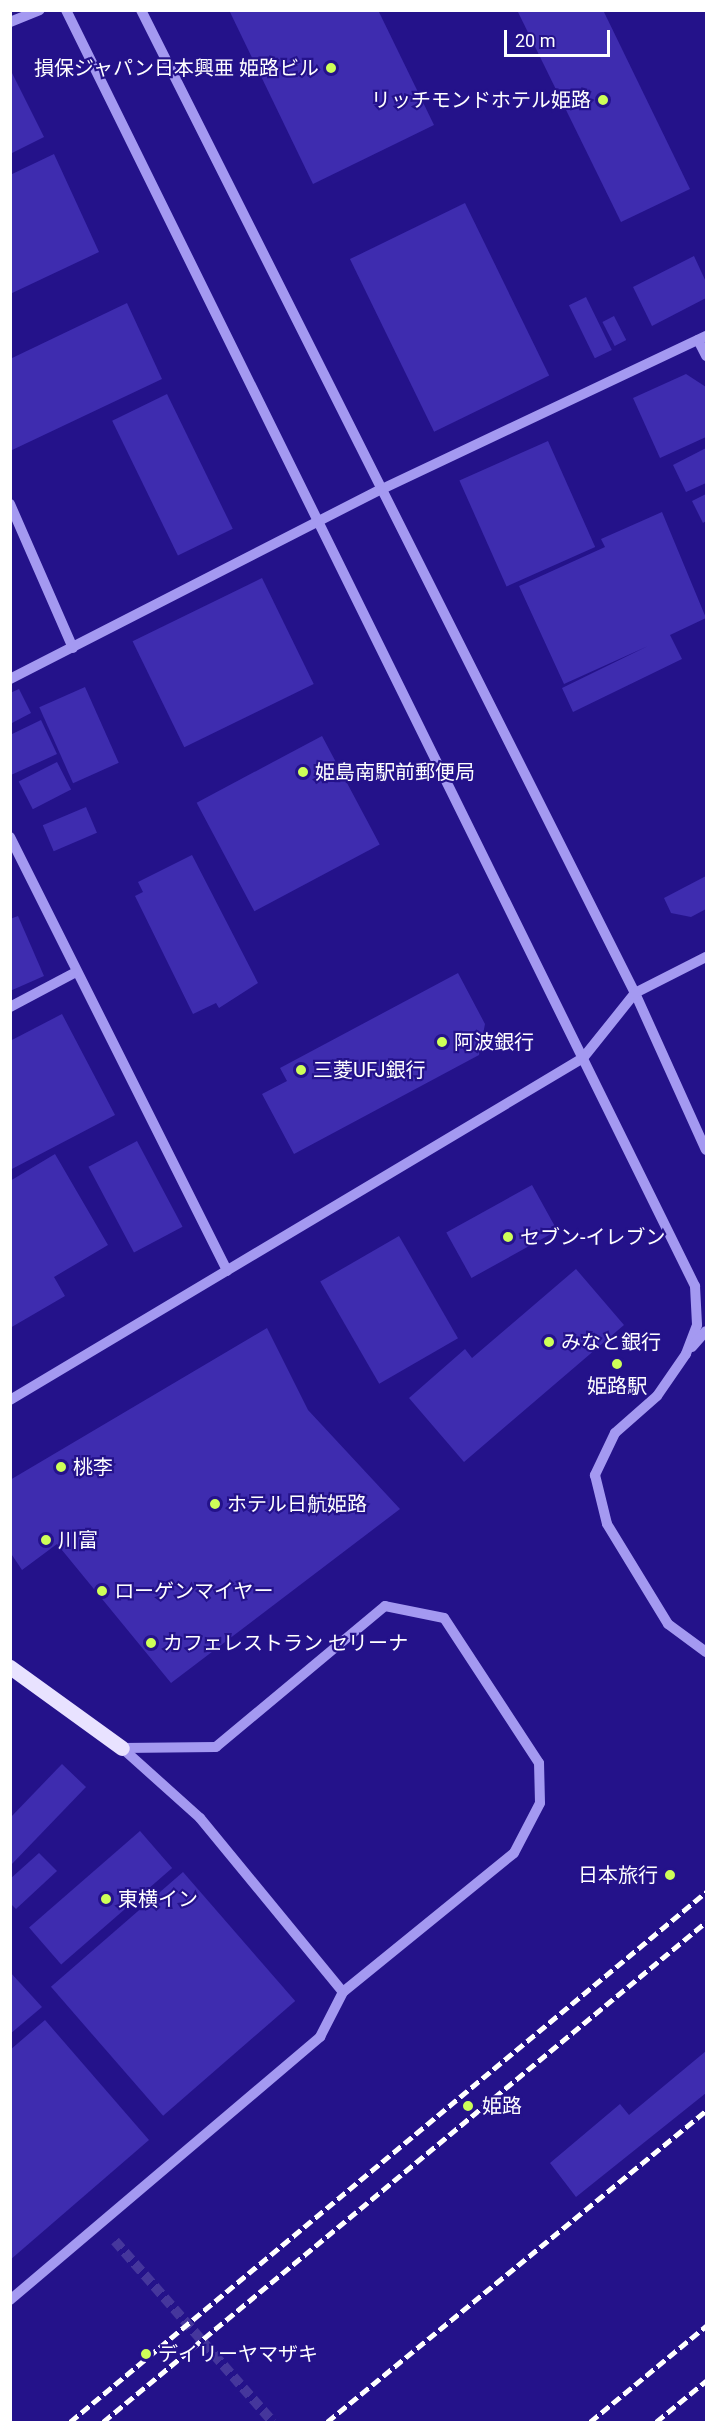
<!DOCTYPE html>
<meta charset="utf-8">
<style>
body{margin:0}
#map{position:relative;width:717px;height:2433px;overflow:hidden;background:#24128a;font-family:Roboto,"Noto Sans JP",sans-serif}
div>[style]{position:absolute}
[style*='--x']{left:calc(var(--x)*1px);top:calc(var(--y)*1px);width:calc(var(--w)*1px);rotate:calc(var(--a)*1deg)}
.building>*{inset:0;background:#3e2caf;transform-origin:0 0}
.minor-tunnel>*{height:10px;margin-top:-5px;transform-origin:0;background:repeating-linear-gradient(90deg,#45369c 0 10px,transparent 0 15px)}
.minor>*{height:10px;margin:-5px;padding:0 5px;transform-origin:5px;border-radius:5px;background:#a499f1}
.major>*{height:15px;margin:-7.5px;padding:0 7.5px;transform-origin:7.5px;border-radius:7.5px;background:#e8e2ff}
.rail>*{height:4.5px;margin-top:-2.25px;transform-origin:0;background:repeating-linear-gradient(90deg,#fff 0 10px,transparent 0 14.5px)}
.dots>*{width:16px;height:16px;translate:-50% -50%;box-sizing:border-box;border:3px solid #24128a;border-radius:50%}
span{translate:-50% -50%;white-space:nowrap;text-align:center;line-height:1.15;-webkit-text-stroke:4.5px #24128a;paint-order:stroke}
.poi-label{font-size:20px;color:#fff}
.right{translate:-100% -50%;text-align:right}
.left{translate:0 -50%;text-align:left}
.frame{position:absolute;inset:0;border:12px solid #fff;pointer-events:none}
.scale{position:absolute;left:504px;top:30px;width:106px;height:27px;box-sizing:border-box;border:3px solid #fff;border-top:0;padding-left:8px;font-size:18px;line-height:21px;white-space:nowrap;color:#fff;-webkit-text-stroke:4px #24128a;paint-order:stroke}
</style>
<div id="map">
<div class="building">
<i style="clip-path:polygon(229px 10px,378px 10px,434px 125px,313px 184px)"></i>
<i style="clip-path:polygon(517px 10px,603px 10px,690px 189px,621px 222px)"></i>
<i style="clip-path:polygon(10px 69px,44px 137px,10px 154px)"></i>
<i style="clip-path:polygon(54px 154px,99px 252px,10px 294px,10px 175px)"></i>
<i style="left:465px;top:203px;width:192px;height:128px;rotate:64deg"></i>
<i style="clip-path:polygon(694px 256px,706px 282px,706px 298px,652px 326px,633px 287px)"></i>
<i style="left:586px;top:297px;width:59px;height:19px;rotate:64deg"></i>
<i style="clip-path:polygon(127px 303px,162px 379px,10px 451px,10px 359px)"></i>
<i style="left:614px;top:316px;width:27px;height:13px;rotate:63deg"></i>
<i style="clip-path:polygon(686px 374px,706px 387px,706px 437px,660px 458px,633px 398px)"></i>
<i style="left:167px;top:394px;width:150px;height:61px;rotate:64deg"></i>
<i style="left:548px;top:441px;width:116px;height:97px;rotate:66deg"></i>
<i style="clip-path:polygon(706px 448px,706px 483px,686px 492px,673px 465px)"></i>
<i style="clip-path:polygon(706px 494px,706px 521px,703px 523px,692px 501px)"></i>
<i style="clip-path:polygon(662px 512px,706px 618px,670px 635px,682px 659px,573px 712px,562px 688px,648px 646px,564px 684px,519px 586px,605px 547px,601px 539px)"></i>
<i style="left:262px;top:578px;width:118px;height:144px;rotate:64deg"></i>
<i style="left:85px;top:687px;width:83px;height:50px;rotate:66deg"></i>
<i style="clip-path:polygon(19px 689px,31px 713px,12px 723px,10px 693px)"></i>
<i style="clip-path:polygon(41px 720px,57px 754px,11px 775px,10px 735px)"></i>
<i style="left:322px;top:736px;width:123px;height:142px;rotate:62deg"></i>
<i style="left:57px;top:762px;width:31px;height:43px;rotate:63deg"></i>
<i style="left:86px;top:807px;width:28px;height:47px;rotate:67deg"></i>
<i style="clip-path:polygon(192px 855px,258px 983px,219px 1008px,216px 1003px,193px 1014px,135px 896px,143px 892px,138px 882px)"></i>
<i style="clip-path:polygon(706px 876px,706px 909px,691px 917px,671px 913px,664px 898px)"></i>
<i style="clip-path:polygon(18px 916px,44px 976px,10px 991px,10px 919px)"></i>
<i style="clip-path:polygon(458px 973px,485px 1024px,479px 1055px,294px 1154px,262px 1094px,287px 1081px,280px 1068px)"></i>
<i style="clip-path:polygon(62px 1014px,115px 1115px,10px 1170px,10px 1041px)"></i>
<i style="left:137px;top:1141px;width:97px;height:55px;rotate:62deg"></i>
<i style="clip-path:polygon(55px 1154px,108px 1245px,54px 1277px,65px 1296px,10px 1328px,10px 1181px)"></i>
<i style="left:532px;top:1185px;width:52px;height:98px;rotate:61deg"></i>
<i style="left:399px;top:1236px;width:118px;height:91px;rotate:60deg"></i>
<i style="clip-path:polygon(576px 1269px,624px 1325px,464px 1462px,409px 1398px,465px 1349px,472px 1358px)"></i>
<i style="clip-path:polygon(267px 1328px,308px 1410px,400px 1509px,171px 1683px,57px 1544px,22px 1570px,10px 1552px,10px 1480px)"></i>
<i style="clip-path:polygon(62px 1764px,86px 1787px,10px 1866px,10px 1818px)"></i>
<i style="left:140px;top:1831px;width:49px;height:147px;rotate:49deg"></i>
<i style="clip-path:polygon(39px 1853px,57px 1871px,16px 1909px,10px 1903px,10px 1879px)"></i>
<i style="left:183px;top:1872px;width:171px;height:175px;rotate:49deg"></i>
<i style="clip-path:polygon(10px 1972px,42px 2007px,10px 2034px)"></i>
<i style="clip-path:polygon(45px 2020px,149px 2140px,10px 2260px,10px 2050px)"></i>
<i style="clip-path:polygon(706px 2051px,706px 2093px,576px 2197px,550px 2163px,620px 2104px,629px 2115px)"></i>
</div>
<div class="minor-tunnel">
<i style="--x:115;--y:2241;--w:240;--a:48.9"></i>
</div>
<div class="minor">
<i style="--x:66;--y:10;--w:1423;--a:63.76"></i>
<i style="--x:695;--y:1286;--w:39;--a:87"></i>
<i style="--x:697;--y:1325;--w:31;--a:111"></i>
<i style="--x:686;--y:1354;--w:51;--a:124.6"></i>
<i style="--x:657;--y:1396;--w:56;--a:138.6"></i>
<i style="--x:615;--y:1433;--w:47;--a:115.5"></i>
<i style="--x:595;--y:1475;--w:50;--a:76.2"></i>
<i style="--x:607;--y:1524;--w:117;--a:58.6"></i>
<i style="--x:668;--y:1624;--w:47;--a:36.4"></i>
<i style="--x:141;--y:10;--w:1100;--a:63.32"></i>
<i style="--x:635;--y:993;--w:172;--a:65.7"></i>
<i style="--x:10;--y:22;--w:32;--a:-22"></i>
<i style="--x:698;--y:340;--w:18;--a:63"></i>
<i style="--x:10;--y:504;--w:157;--a:66.4"></i>
<i style="--x:10;--y:679;--w:415;--a:-27.1"></i>
<i style="--x:380;--y:490;--w:361;--a:-25.3"></i>
<i style="--x:10;--y:837;--w:485;--a:63.4"></i>
<i style="--x:10;--y:1007;--w:75;--a:-27.9"></i>
<i style="--x:692;--y:1347;--w:21;--a:-49"></i>
<i style="--x:10;--y:1400;--w:667;--a:-30.83"></i>
<i style="--x:583;--y:1058;--w:83;--a:-51.3"></i>
<i style="--x:635;--y:993;--w:80;--a:-26.9"></i>
<i style="--x:122;--y:1748;--w:105;--a:41.9"></i>
<i style="--x:200;--y:1818;--w:225;--a:50.6"></i>
<i style="--x:10;--y:2300;--w:407;--a:-40.3"></i>
<i style="--x:320;--y:2037;--w:51;--a:-62.9"></i>
<i style="--x:343;--y:1992;--w:220;--a:-39.1"></i>
<i style="--x:514;--y:1853;--w:56;--a:-62.5"></i>
<i style="--x:540;--y:1803;--w:40;--a:-91.4"></i>
<i style="--x:539;--y:1763;--w:173;--a:-123.2"></i>
<i style="--x:444;--y:1618;--w:60;--a:-168.5"></i>
<i style="--x:385;--y:1606;--w:220;--a:140.2"></i>
<i style="--x:216;--y:1747;--w:94;--a:179.4"></i>
</div>
<div class="major">
<i style="--x:10;--y:1667;--w:138;--a:35.9"></i>
</div>
<div class="rail">
<i style="--x:70;--y:2422;--w:828;--a:-39.81"></i>
<i style="--x:103;--y:2422;--w:783;--a:-39.67"></i>
<i style="--x:327;--y:2422;--w:490;--a:-39.4"></i>
<i style="--x:590;--y:2422;--w:151;--a:-39.6"></i>
<i style="--x:656;--y:2422;--w:65;--a:-39.4"></i>
</div>
<div class="dots">
<i style="left:331px;top:68px;background:#ceff58"></i>
<i style="left:603px;top:100px;background:#ceff58"></i>
<i style="left:303px;top:772px;background:#ceff58"></i>
<i style="left:442px;top:1042px;background:#ceff58"></i>
<i style="left:301px;top:1070px;background:#ceff58"></i>
<i style="left:508px;top:1237px;background:#ceff58"></i>
<i style="left:549px;top:1342px;background:#ceff58"></i>
<i style="left:617px;top:1364px;background:#ceff58"></i>
<i style="left:61px;top:1467px;background:#ceff58"></i>
<i style="left:215px;top:1504px;background:#ceff58"></i>
<i style="left:46px;top:1540px;background:#ceff58"></i>
<i style="left:102px;top:1591px;background:#ceff58"></i>
<i style="left:151px;top:1643px;background:#ceff58"></i>
<i style="left:670px;top:1875px;background:#ceff58"></i>
<i style="left:106px;top:1899px;background:#ceff58"></i>
<i style="left:468px;top:2106px;background:#ceff58"></i>
<i style="left:146px;top:2354px;background:#ceff58"></i>
</div>
<div class="poi-label">
<span class="right" style="left:319px;top:68px">損保ジャパン日本興亜 姫路ビル</span>
<span class="right" style="left:591px;top:100px">リッチモンドホテル姫路</span>
<span class="left" style="left:315px;top:772px">姫島南駅前郵便局</span>
<span class="left" style="left:454px;top:1042px">阿波銀行</span>
<span class="left" style="left:313px;top:1070px">三菱UFJ銀行</span>
<span class="left" style="left:520px;top:1237px">セブン-イレブン</span>
<span class="left" style="left:561px;top:1342px">みなと銀行</span>
<span style="left:617px;top:1386px">姫路駅</span>
<span class="left" style="left:73px;top:1467px">桃李</span>
<span class="left" style="left:227px;top:1504px">ホテル日航姫路</span>
<span class="left" style="left:58px;top:1540px">川富</span>
<span class="left" style="left:114px;top:1591px">ローゲンマイヤー</span>
<span class="left" style="left:163px;top:1643px">カフェレストラン セリーナ</span>
<span class="right" style="left:658px;top:1875px">日本旅行</span>
<span class="left" style="left:118px;top:1899px">東横イン</span>
<span class="left" style="left:482px;top:2106px">姫路</span>
<span class="left" style="left:158px;top:2354px">デイリーヤマザキ</span>
</div>
<div class="frame"></div>
<div class="scale">20 m</div>
</div>
